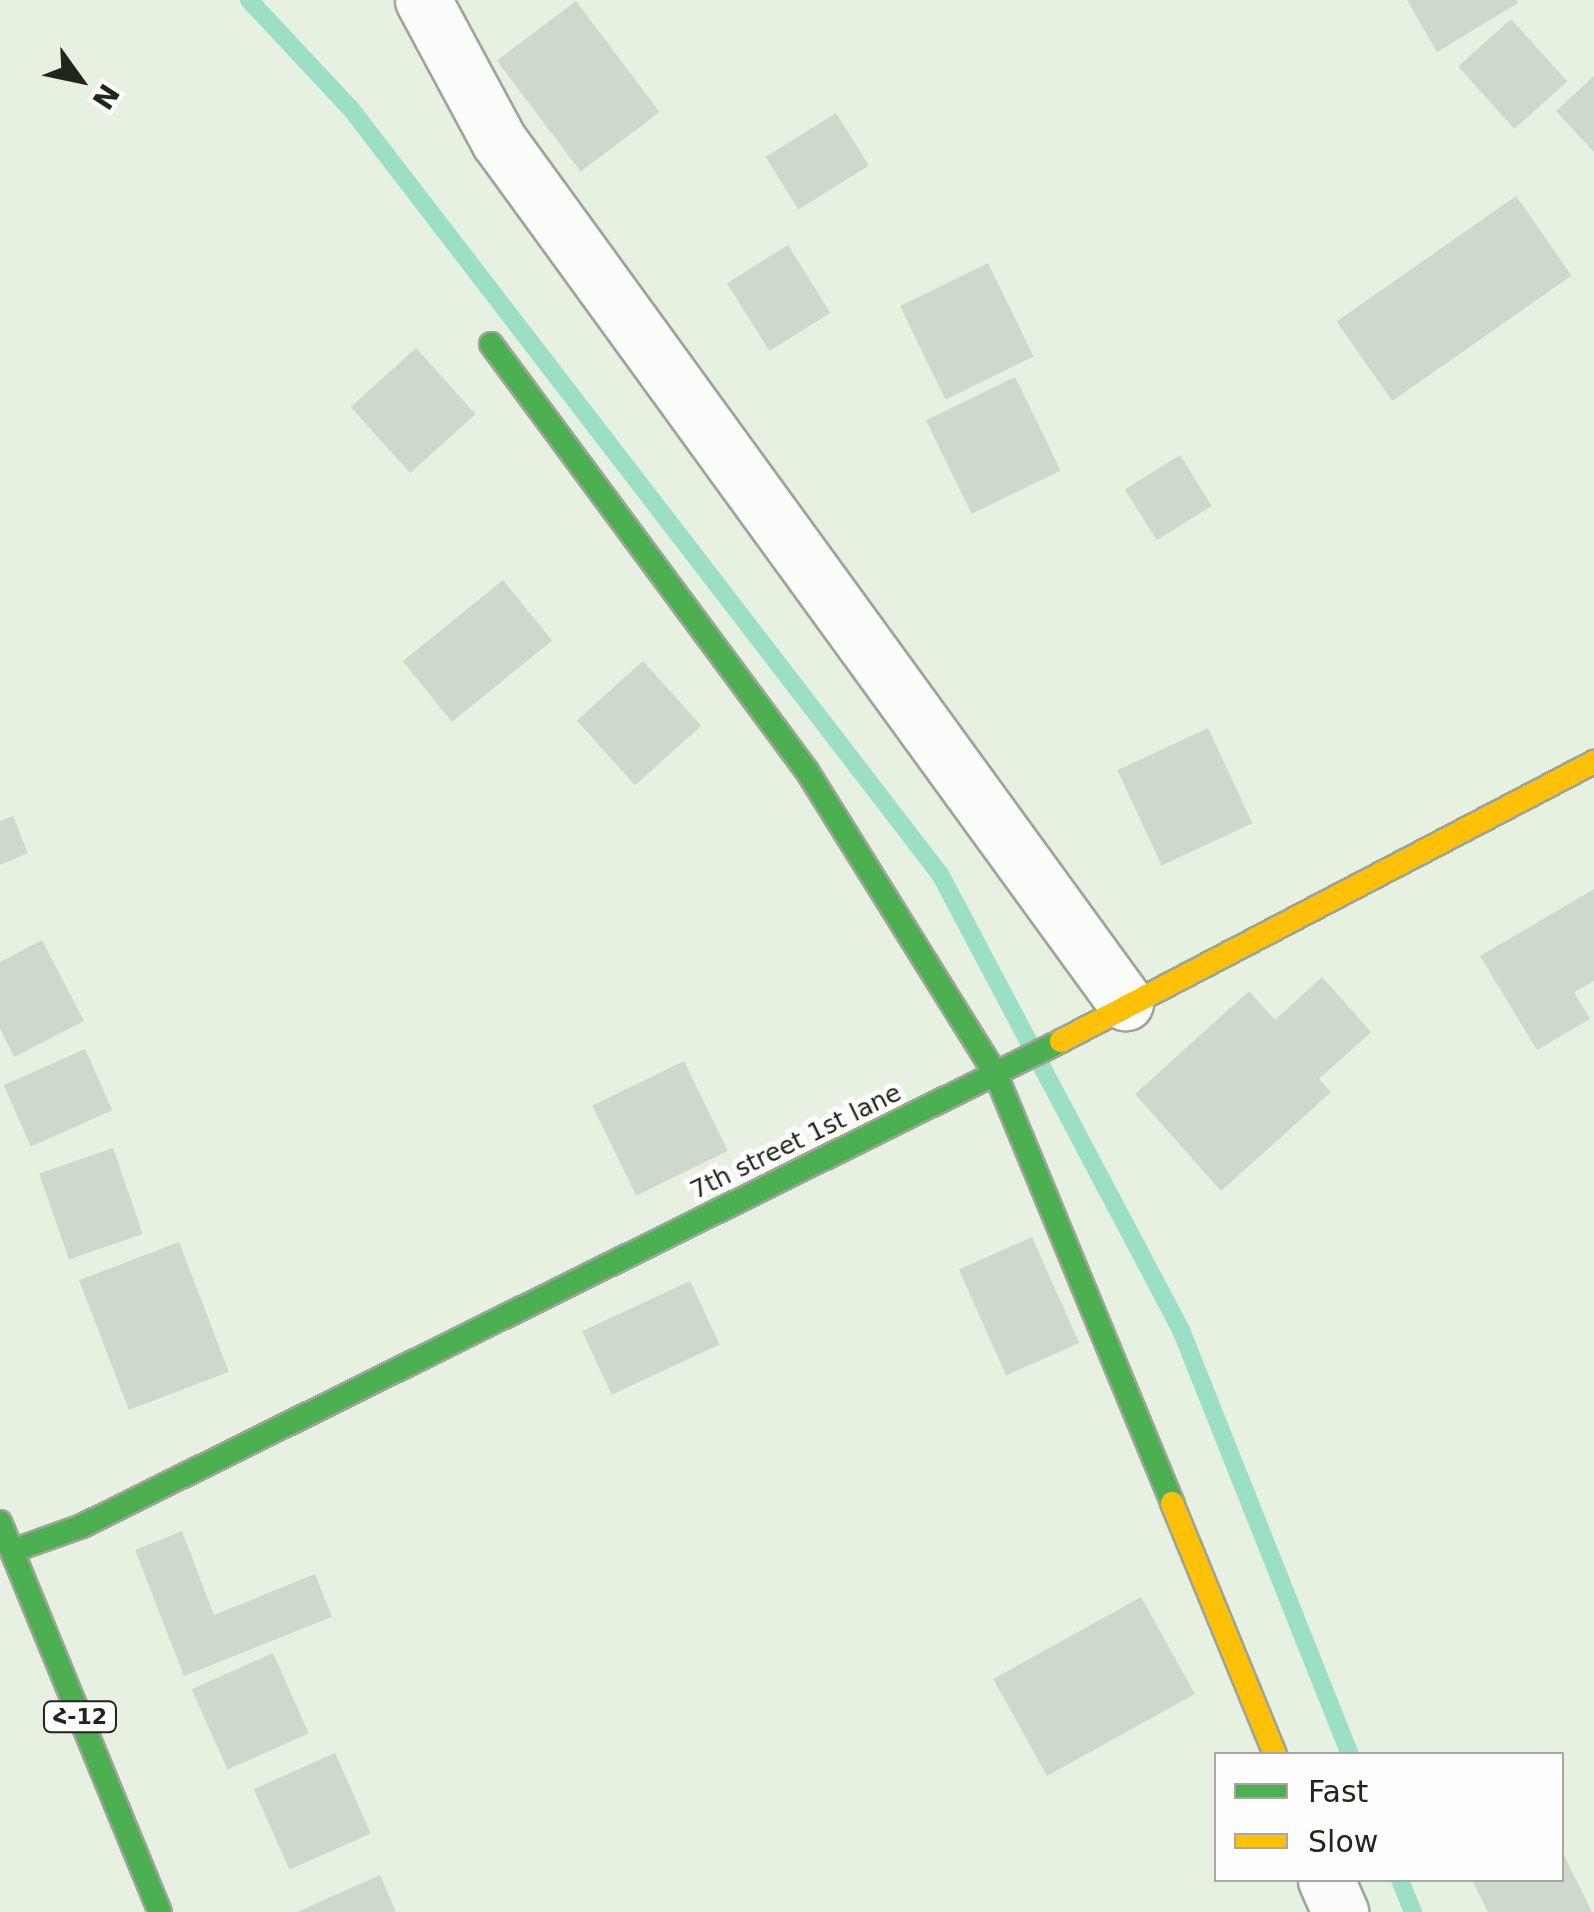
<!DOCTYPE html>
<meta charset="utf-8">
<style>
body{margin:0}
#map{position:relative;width:1594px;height:1912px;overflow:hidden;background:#e7f1e1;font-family:"DejaVu Sans",sans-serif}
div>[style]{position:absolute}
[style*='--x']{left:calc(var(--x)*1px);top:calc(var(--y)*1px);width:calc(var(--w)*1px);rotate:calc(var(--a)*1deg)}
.stream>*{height:18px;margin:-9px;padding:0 9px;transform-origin:9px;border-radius:9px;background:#9be0c5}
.building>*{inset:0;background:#ced8cd;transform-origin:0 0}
.roads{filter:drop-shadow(2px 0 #9da598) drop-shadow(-2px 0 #9da598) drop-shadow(0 2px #9da598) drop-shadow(0 -2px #9da598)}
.street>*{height:55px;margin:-27.5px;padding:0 27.5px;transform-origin:27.5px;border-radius:27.5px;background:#fbfdfa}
.fast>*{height:22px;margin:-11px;padding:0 11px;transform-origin:11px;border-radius:11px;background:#4caf50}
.slow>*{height:22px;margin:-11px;padding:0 11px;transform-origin:11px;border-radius:11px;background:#ffc107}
span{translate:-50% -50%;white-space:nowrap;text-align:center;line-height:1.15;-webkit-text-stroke:10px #fefefe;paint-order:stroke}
.shield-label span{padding:2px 8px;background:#fefefe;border:2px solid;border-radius:8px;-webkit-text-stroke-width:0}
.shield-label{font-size:22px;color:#20261b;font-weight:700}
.street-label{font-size:25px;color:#20261b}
.legend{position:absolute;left:1214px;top:1752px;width:350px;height:130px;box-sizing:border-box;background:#fefefe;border:2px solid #a5a8a3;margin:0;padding:12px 18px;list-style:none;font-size:30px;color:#20261b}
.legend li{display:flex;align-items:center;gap:20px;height:50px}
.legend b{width:50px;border:2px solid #a5a8a3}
.north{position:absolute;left:30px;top:30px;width:100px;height:100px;-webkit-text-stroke:8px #fefefe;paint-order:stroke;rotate:123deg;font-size:28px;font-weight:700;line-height:40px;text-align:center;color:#20261b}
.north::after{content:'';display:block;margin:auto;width:35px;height:45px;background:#20261b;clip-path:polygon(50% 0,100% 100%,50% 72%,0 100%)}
</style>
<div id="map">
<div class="stream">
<i style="--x:249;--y:0;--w:149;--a:46.9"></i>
<i style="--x:351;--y:109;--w:965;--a:52.41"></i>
<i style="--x:940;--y:874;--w:516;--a:62.14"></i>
<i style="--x:1181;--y:1330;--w:456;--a:68.3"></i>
<i style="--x:1400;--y:1880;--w:35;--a:68"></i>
</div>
<div class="building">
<i style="clip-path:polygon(1407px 0,1516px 0,1518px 3px,1437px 52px)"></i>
<i style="left:576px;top:1px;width:139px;height:99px;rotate:53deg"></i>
<i style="left:1511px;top:19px;width:84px;height:71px;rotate:48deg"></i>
<i style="clip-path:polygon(1594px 76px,1594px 152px,1556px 111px)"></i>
<i style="left:836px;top:113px;width:62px;height:83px;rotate:58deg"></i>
<i style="left:1516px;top:196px;width:97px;height:219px;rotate:55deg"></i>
<i style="left:788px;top:245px;width:80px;height:72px;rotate:58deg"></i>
<i style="left:988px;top:263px;width:104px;height:98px;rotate:64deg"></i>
<i style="left:416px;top:348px;width:89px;height:88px;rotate:48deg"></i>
<i style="left:1015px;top:377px;width:104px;height:99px;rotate:64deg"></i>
<i style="left:1180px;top:455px;width:60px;height:65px;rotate:58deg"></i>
<i style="left:503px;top:580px;width:78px;height:129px;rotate:51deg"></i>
<i style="left:643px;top:661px;width:87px;height:89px;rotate:48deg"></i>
<i style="left:1208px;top:728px;width:105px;height:100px;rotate:65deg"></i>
<i style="clip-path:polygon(13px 816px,28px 853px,0 865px,0 821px)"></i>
<i style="clip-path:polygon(1594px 889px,1594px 981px,1574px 992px,1590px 1019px,1537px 1050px,1480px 956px)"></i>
<i style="clip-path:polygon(42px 940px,84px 1021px,14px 1057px,0 1029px,0 962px)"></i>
<i style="clip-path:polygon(1322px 977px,1371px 1032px,1319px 1079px,1331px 1092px,1221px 1191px,1135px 1094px,1249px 991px,1275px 1020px)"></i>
<i style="left:85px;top:1049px;width:67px;height:89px;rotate:66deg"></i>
<i style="left:684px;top:1061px;width:100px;height:102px;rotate:64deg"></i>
<i style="left:113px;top:1148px;width:91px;height:78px;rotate:71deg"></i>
<i style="left:1032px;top:1237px;width:116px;height:80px;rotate:66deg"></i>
<i style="left:179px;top:1242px;width:139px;height:107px;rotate:69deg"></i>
<i style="left:690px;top:1281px;width:70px;height:119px;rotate:65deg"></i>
<i style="clip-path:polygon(182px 1531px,214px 1615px,315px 1574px,332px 1617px,184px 1676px,135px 1550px)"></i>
<i style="left:1141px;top:1597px;width:111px;height:169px;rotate:61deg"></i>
<i style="left:273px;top:1653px;width:88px;height:89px;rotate:66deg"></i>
<i style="left:335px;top:1753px;width:88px;height:89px;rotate:66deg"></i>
<i style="clip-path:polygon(1562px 1851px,1592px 1912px,1488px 1912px,1472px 1880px,1562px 1880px)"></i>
<i style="clip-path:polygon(380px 1875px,396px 1912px,297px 1912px)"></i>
</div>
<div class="roads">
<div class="street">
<i style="--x:423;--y:0;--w:160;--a:61.7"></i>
<i style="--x:499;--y:141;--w:1065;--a:53.98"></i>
<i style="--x:1326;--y:1880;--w:35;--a:66"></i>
</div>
<div class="fast">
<i style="--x:491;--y:344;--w:531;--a:53.5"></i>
<i style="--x:807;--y:771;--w:358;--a:58.1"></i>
<i style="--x:996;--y:1075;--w:463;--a:67.6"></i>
<i style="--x:0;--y:1522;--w:422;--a:67.7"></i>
<i style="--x:12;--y:1551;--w:74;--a:-19.7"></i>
<i style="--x:82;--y:1526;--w:1093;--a:-26.35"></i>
</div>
<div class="slow">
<i style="--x:1061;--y:1041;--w:602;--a:-27.63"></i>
<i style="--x:1172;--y:1503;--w:271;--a:67.7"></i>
</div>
</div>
<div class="shield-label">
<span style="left:80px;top:1717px">Հ-12</span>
</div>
<div class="street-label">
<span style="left:796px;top:1142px;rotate:-26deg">7th street 1st lane</span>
</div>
<ul class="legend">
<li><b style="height:12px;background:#4caf50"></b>Fast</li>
<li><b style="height:12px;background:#ffc107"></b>Slow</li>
</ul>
<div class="north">N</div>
</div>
